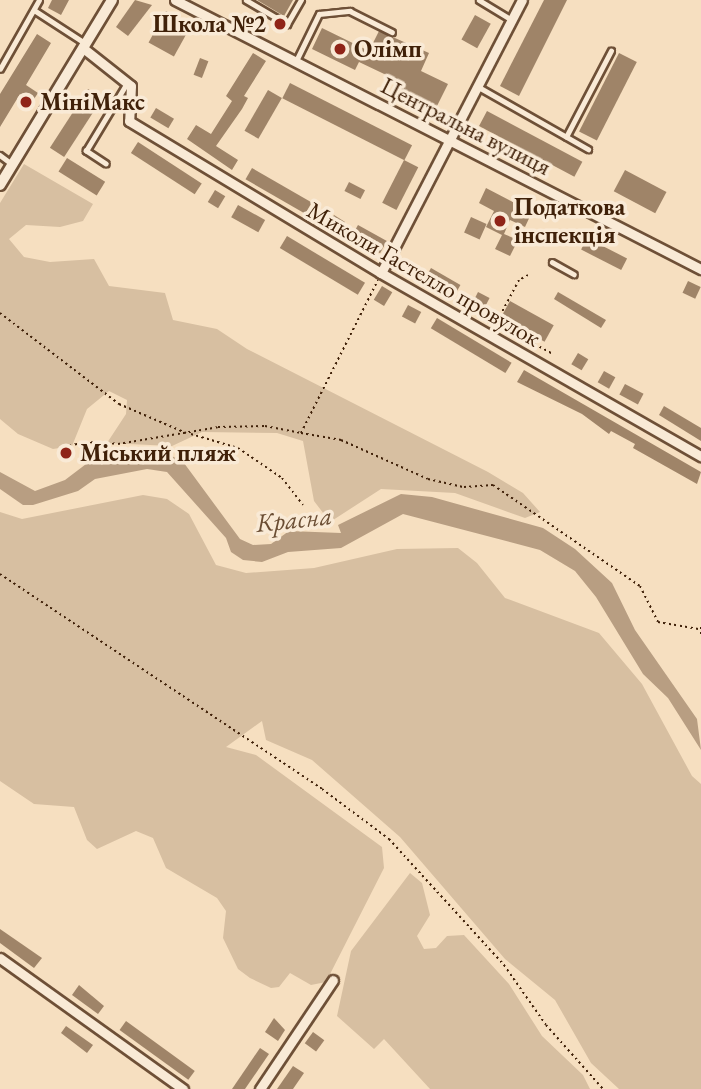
<!DOCTYPE html>
<meta charset="utf-8">
<style>
body{margin:0}
#map{position:relative;width:701px;height:1089px;overflow:hidden;background:#f6dfc0;font-family:"EB Garamond",serif}
div>[style]{position:absolute}
[style*='--x']{left:calc(var(--x)*1px);top:calc(var(--y)*1px);width:calc(var(--w)*1px);rotate:calc(var(--a)*1deg)}
.green>*{inset:0;background:#d7bfa1}
.water>*{inset:0;background:#b89e82}
.building>*{inset:0;background:#9f8468;transform-origin:0 0}
.path>*{height:2px;margin-top:-1px;transform-origin:0;background:repeating-linear-gradient(90deg,#402109 0 2px,transparent 0 5.5px)}
.roads{filter:drop-shadow(2px 0 #6e5037) drop-shadow(-2px 0 #6e5037) drop-shadow(0 2px #6e5037) drop-shadow(0 -2px #6e5037)}
.service>*{height:4.5px;margin:-2.25px;padding:0 2.25px;transform-origin:2.25px;border-radius:2.25px;background:#f9ead6}
.minor>*{height:9px;margin:-4.5px;padding:0 4.5px;transform-origin:4.5px;border-radius:4.5px;background:#f9ead6}
.tertiary>*{height:10px;margin:-5px;padding:0 5px;transform-origin:5px;border-radius:5px;background:#f9ead6}
.dots>*{width:19px;height:19px;translate:-50% -50%;box-sizing:border-box;border:4px solid #f9ead6;border-radius:50%}
span{translate:-50% -50%;white-space:nowrap;text-align:center;line-height:1.15;-webkit-text-stroke:7px #f9ead6;paint-order:stroke}
.poi-label{font-size:24px;color:#402109;font-weight:700}
.right{translate:-100% -50%;text-align:right}
.left{translate:0 -50%;text-align:left}
.street-label{font-size:24px;color:#402109}
.water-label{font-size:26px;color:#6a4d33;font-style:italic}
</style>
<div id="map">
<div class="green">
<i style="clip-path:polygon(24px 164px,93px 204px,83px 221px,60px 227px,26px 225px,9px 239px,24px 257px,50px 262px,94px 259px,109px 286px,165px 293px,173px 320px,217px 329px,247px 349px,488px 472px,523px 493px,540px 512px,525px 518px,455px 493px,381px 489px,330px 522px,314px 501px,303px 441px,277px 433px,202px 432px,172px 446px,107px 443px,126px 414px,127px 400px,109px 391px,87px 409px,72px 446px,53px 449px,18px 434px,0 419px,0 203px)"></i>
<i style="clip-path:polygon(143px 495px,167px 499px,189px 514px,216px 565px,246px 573px,314px 568px,397px 549px,458px 548px,477px 563px,505px 598px,599px 633px,642px 684px,692px 776px,701px 784px,701px 1089px,619px 1089px,591px 1063px,555px 1000px,505px 959px,400px 837px,312px 760px,266px 740px,262px 721px,226px 747px,256px 755px,382px 847px,384px 868px,326px 982px,311px 985px,290px 973px,279px 987px,271px 988px,250px 978px,238px 969px,223px 938px,226px 911px,217px 898px,166px 868px,153px 838px,136px 831px,97px 849px,87px 840px,74px 807px,34px 804px,0 781px,0 512px,22px 519px)"></i>
<i style="clip-path:polygon(410px 873px,422px 883px,430px 915px,417px 936px,424px 949px,436px 948px,447px 936px,464px 935px,509px 984px,542px 1036px,583px 1075px,590px 1089px,430px 1089px,384px 1039px,374px 1049px,337px 1016px,351px 951px)"></i>
</div>
<div class="water">
<i style="clip-path:polygon(140px 451px,165px 452px,184px 463px,240px 539px,253px 545px,271px 544px,289px 531px,341px 533px,338px 525px,401px 494px,432px 497px,543px 528px,575px 549px,612px 583px,635px 630px,697px 719px,701px 750px,668px 698px,643px 674px,596px 597px,575px 571px,540px 550px,403px 514px,341px 548px,288px 552px,262px 562px,243px 560px,231px 552px,226px 538px,167px 472px,147px 469px,95px 479px,78px 491px,33px 505px,23px 505px,0 489px,0 472px,35px 491px,65px 480px,94px 458px)"></i>
</div>
<div class="building">
<i style="clip-path:polygon(52px 0,69px 0,61px 15px,48px 8px)"></i>
<i style="clip-path:polygon(135px 0,152px 5px,128px 36px,116px 27px)"></i>
<i style="clip-path:polygon(257px 0,293px 0,284px 16px)"></i>
<i style="clip-path:polygon(544px 0,567px 0,519px 96px,500px 86px)"></i>
<i style="left:166px;top:11px;width:29px;height:36px;rotate:29deg"></i>
<i style="left:475px;top:15px;width:18px;height:28px;rotate:29deg"></i>
<i style="clip-path:polygon(322px 28px,369px 51px,379px 31px,429px 53px,421px 71px,448px 84px,435px 110px,397px 91px,401px 82px,359px 62px,355px 70px,312px 49px)"></i>
<i style="clip-path:polygon(37px 34px,51px 43px,26px 85px,38px 93px,32px 102px,20px 94px,0 127px,0 94px)"></i>
<i style="clip-path:polygon(253px 53px,266px 61px,244px 96px,248px 98px,242px 109px,216px 146px,238px 160px,232px 170px,187px 139px,196px 125px,211px 134px,232px 101px,226px 96px)"></i>
<i style="left:619px;top:53px;width:20px;height:88px;rotate:27deg"></i>
<i style="left:200px;top:58px;width:9px;height:18px;rotate:21deg"></i>
<i style="left:290px;top:83px;width:137px;height:17px;rotate:27deg"></i>
<i style="left:88px;top:89px;width:17px;height:70px;rotate:33deg"></i>
<i style="left:268px;top:90px;width:16px;height:47px;rotate:30deg"></i>
<i style="left:156px;top:108px;width:21px;height:11px;rotate:31deg"></i>
<i style="left:487px;top:111px;width:108px;height:17px;rotate:28deg"></i>
<i style="left:138px;top:142px;width:76px;height:13px;rotate:33deg"></i>
<i style="left:67px;top:158px;width:45px;height:16px;rotate:32deg"></i>
<i style="left:404px;top:160px;width:16px;height:48px;rotate:27deg"></i>
<i style="left:252px;top:168px;width:69px;height:13px;rotate:30deg"></i>
<i style="left:625px;top:170px;width:47px;height:24px;rotate:28deg"></i>
<i style="left:349px;top:182px;width:18px;height:10px;rotate:27deg"></i>
<i style="clip-path:polygon(486px 188px,532px 212px,525px 227px,510px 220px,504px 234px,518px 240px,510px 256px,495px 249px,502px 235px,486px 227px,494px 211px,479px 203px)"></i>
<i style="left:215px;top:190px;width:12px;height:14px;rotate:31deg"></i>
<i style="left:238px;top:205px;width:31px;height:14px;rotate:29deg"></i>
<i style="left:334px;top:215px;width:13px;height:15px;rotate:32deg"></i>
<i style="left:471px;top:217px;width:17px;height:17px;rotate:24deg"></i>
<i style="left:358px;top:225px;width:33px;height:14px;rotate:29deg"></i>
<i style="left:287px;top:236px;width:91px;height:14px;rotate:31deg"></i>
<i style="left:587px;top:238px;width:45px;height:13px;rotate:27deg"></i>
<i style="left:431px;top:268px;width:34px;height:12px;rotate:30deg"></i>
<i style="left:688px;top:281px;width:14px;height:13px;rotate:25deg"></i>
<i style="left:382px;top:286px;width:12px;height:16px;rotate:31deg"></i>
<i style="left:478px;top:292px;width:13px;height:12px;rotate:27deg"></i>
<i style="clip-path:polygon(558px 292px,606px 320px,601px 328px,554px 299px)"></i>
<i style="left:510px;top:301px;width:50px;height:19px;rotate:29deg"></i>
<i style="left:408px;top:305px;width:15px;height:13px;rotate:28deg"></i>
<i style="left:437px;top:318px;width:87px;height:12px;rotate:31deg"></i>
<i style="left:578px;top:353px;width:12px;height:13px;rotate:31deg"></i>
<i style="clip-path:polygon(524px 370px,701px 472px,697px 484px,633px 448px,635px 444px,611px 431px,609px 434px,582px 414px,517px 382px)"></i>
<i style="left:604px;top:371px;width:13px;height:13px;rotate:29deg"></i>
<i style="left:625px;top:384px;width:21px;height:12px;rotate:28deg"></i>
<i style="clip-path:polygon(664px 406px,701px 428px,701px 441px,659px 415px)"></i>
<i style="clip-path:polygon(0 929px,42px 958px,34px 968px,0 943px)"></i>
<i style="clip-path:polygon(79px 985px,104px 1006px,98px 1014px,72px 995px)"></i>
<i style="clip-path:polygon(274px 1018px,285px 1030px,278px 1041px,265px 1032px)"></i>
<i style="left:126px;top:1021px;width:85px;height:11px;rotate:36deg"></i>
<i style="clip-path:polygon(66px 1026px,93px 1045px,87px 1053px,61px 1033px)"></i>
<i style="left:313px;top:1032px;width:14px;height:14px;rotate:36deg"></i>
<i style="clip-path:polygon(260px 1048px,269px 1054px,245px 1089px,232px 1089px)"></i>
<i style="clip-path:polygon(293px 1066px,304px 1073px,293px 1089px,277px 1089px)"></i>
</div>
<div class="path">
<i style="--x:528;--y:275;--w:10;--a:151"></i>
<i style="--x:519;--y:280;--w:49;--a:118.1"></i>
<i style="--x:496;--y:323;--w:63;--a:28.6"></i>
<i style="--x:0;--y:313;--w:150;--a:37.4"></i>
<i style="--x:119;--y:404;--w:73;--a:23.4"></i>
<i style="--x:301;--y:433;--w:41;--a:9.9"></i>
<i style="--x:341;--y:440;--w:95;--a:24.1"></i>
<i style="--x:428;--y:479;--w:37;--a:13"></i>
<i style="--x:464;--y:487;--w:29;--a:-4"></i>
<i style="--x:493;--y:485;--w:178;--a:34.5"></i>
<i style="--x:640;--y:586;--w:40;--a:63.4"></i>
<i style="--x:658;--y:622;--w:41;--a:9.9"></i>
<i style="--x:191;--y:434;--w:49;--a:16.6"></i>
<i style="--x:238;--y:448;--w:53;--a:34.3"></i>
<i style="--x:282;--y:478;--w:34;--a:52"></i>
<i style="--x:64;--y:447;--w:22;--a:-13"></i>
<i style="--x:85;--y:442;--w:33;--a:3"></i>
<i style="--x:118;--y:444;--w:101;--a:-9.6"></i>
<i style="--x:218;--y:427;--w:47;--a:-1.2"></i>
<i style="--x:265;--y:426;--w:37;--a:11"></i>
<i style="--x:301;--y:433;--w:171;--a:-63.3"></i>
<i style="--x:0;--y:574;--w:387;--a:33.7"></i>
<i style="--x:322;--y:789;--w:84;--a:36.7"></i>
<i style="--x:389;--y:839;--w:171;--a:47.6"></i>
<i style="--x:504;--y:965;--w:73;--a:55"></i>
<i style="--x:546;--y:1025;--w:86;--a:48.3"></i>
<i style="--x:701;--y:627;--w:8;--a:90"></i>
</div>
<div class="roads">
<div class="service">
<i style="--x:246;--y:0;--w:48;--a:30.3"></i>
<i style="--x:287;--y:24;--w:28;--a:-60"></i>
<i style="--x:479;--y:0;--w:37;--a:31"></i>
<i style="--x:34;--y:10;--w:61;--a:32.9"></i>
<i style="--x:296;--y:61;--w:52;--a:-63.9"></i>
<i style="--x:319;--y:14;--w:31;--a:-6"></i>
<i style="--x:350;--y:11;--w:47;--a:26.6"></i>
<i style="--x:0;--y:69;--w:79;--a:-60.5"></i>
<i style="--x:477;--y:86;--w:128;--a:29.6"></i>
<i style="--x:566;--y:137;--w:97;--a:-62.4"></i>
<i style="--x:0;--y:155;--w:15;--a:37"></i>
<i style="--x:106;--y:164;--w:24;--a:-147"></i>
<i style="--x:86;--y:151;--w:79;--a:-58.9"></i>
<i style="--x:552;--y:262;--w:25;--a:29"></i>
</div>
<div class="minor">
<i style="--x:175;--y:0;--w:591;--a:27.09"></i>
<i style="--x:83;--y:48;--w:61;--a:38.4"></i>
<i style="--x:131;--y:86;--w:35;--a:93"></i>
<i style="--x:129;--y:121;--w:294;--a:31.1"></i>
<i style="--x:381;--y:273;--w:369;--a:29.8"></i>
<i style="--x:381;--y:273;--w:307;--a:-62.7"></i>
<i style="--x:0;--y:958;--w:225;--a:35.6"></i>
<i style="--x:260;--y:1089;--w:131;--a:-56.2"></i>
</div>
<div class="tertiary">
<i style="--x:0;--y:185;--w:216;--a:-58.8"></i>
</div>
</div>
<div class="dots">
<i style="left:280px;top:24px;background:#8f2418"></i>
<i style="left:340px;top:49px;background:#8f2418"></i>
<i style="left:26px;top:102px;background:#8f2418"></i>
<i style="left:500px;top:221px;background:#8f2418"></i>
<i style="left:66px;top:453px;background:#8f2418"></i>
</div>
<div class="poi-label">
<span class="right" style="left:266px;top:24px">Школа №2</span>
<span class="left" style="left:354px;top:49px">Олімп</span>
<span class="left" style="left:40px;top:102px">МініМакс</span>
<span class="left" style="left:514px;top:221px">Податкова<br>інспекція</span>
<span class="left" style="left:80px;top:453px">Міський пляж</span>
</div>
<div class="street-label">
<span style="left:466px;top:126px;rotate:27deg">Центральна вулиця</span>
<span style="left:424px;top:274px;rotate:30deg">Миколи Гастелло провулок</span>
</div>
<div class="water-label">
<span style="left:294px;top:520px;rotate:-6deg">Красна</span>
</div>
</div>
